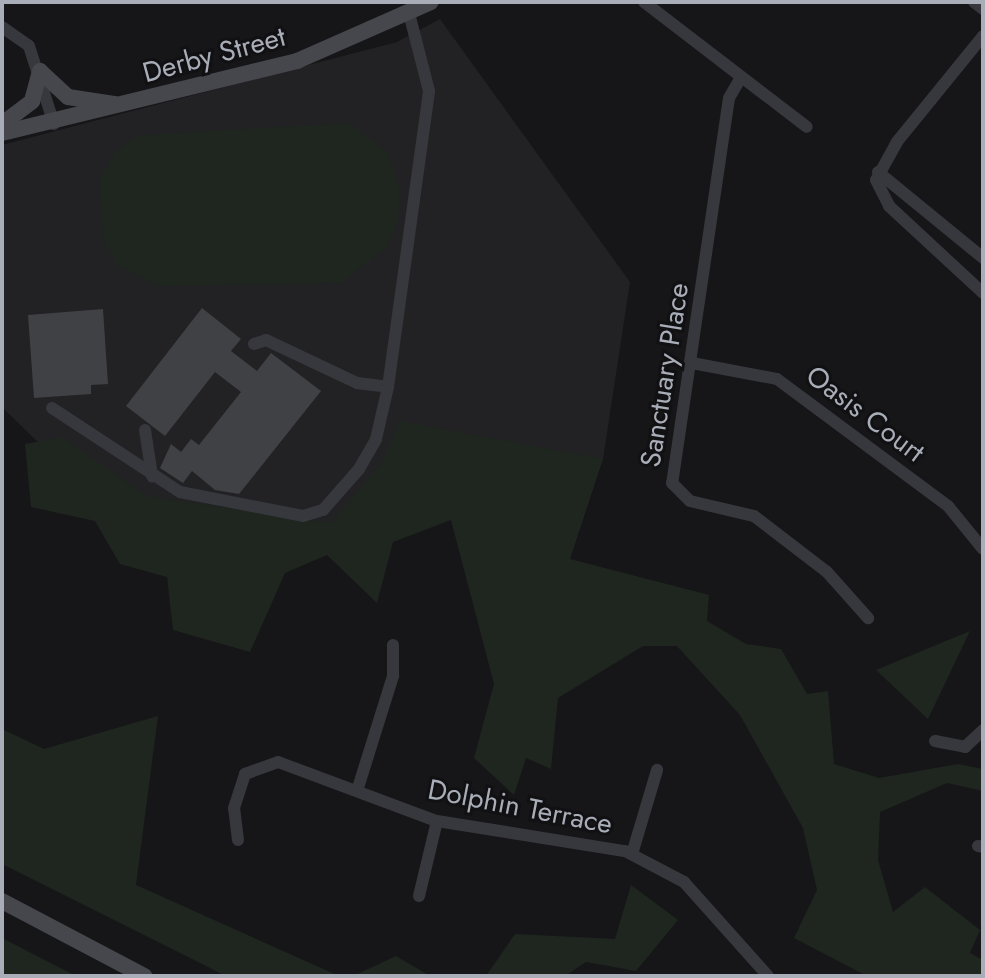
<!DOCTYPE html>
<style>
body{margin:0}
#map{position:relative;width:985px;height:978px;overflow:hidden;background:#161618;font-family:Jost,sans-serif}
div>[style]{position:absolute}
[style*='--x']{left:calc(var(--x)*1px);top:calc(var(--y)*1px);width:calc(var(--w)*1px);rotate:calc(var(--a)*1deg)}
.built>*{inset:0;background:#222225}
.green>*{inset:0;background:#1e261f}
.building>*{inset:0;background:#404145}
.minor>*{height:12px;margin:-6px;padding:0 6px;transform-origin:6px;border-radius:6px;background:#37383d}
.secondary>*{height:16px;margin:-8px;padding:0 8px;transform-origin:8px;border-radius:8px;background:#45474d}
span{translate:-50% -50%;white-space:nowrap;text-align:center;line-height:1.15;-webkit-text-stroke:6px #111113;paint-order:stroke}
.street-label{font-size:28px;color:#a8adb8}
.frame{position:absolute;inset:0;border:4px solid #a8adb8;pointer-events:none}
</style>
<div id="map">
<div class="built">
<i style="clip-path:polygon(440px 19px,630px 282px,603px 459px,324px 536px,96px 499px,2px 407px,2px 145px,397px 42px)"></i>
</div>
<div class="green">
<i style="clip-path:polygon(350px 123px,387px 152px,399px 188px,398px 222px,387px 246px,342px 283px,157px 286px,117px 265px,103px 240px,99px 179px,116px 152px,139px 135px)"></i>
<i style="clip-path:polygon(400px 421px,603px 459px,570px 559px,709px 595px,707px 621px,746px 644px,781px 649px,807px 694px,828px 691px,834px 764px,879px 778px,958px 764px,983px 769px,983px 791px,947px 783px,880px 812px,878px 860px,893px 912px,925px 887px,980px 930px,970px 953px,983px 960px,983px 976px,867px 976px,794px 938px,817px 890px,803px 828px,740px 715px,677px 646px,643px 646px,558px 698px,551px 769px,526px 758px,514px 795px,474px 758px,494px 684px,451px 520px,393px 542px,377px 603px,327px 555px,285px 573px,250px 652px,173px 630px,167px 577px,120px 564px,95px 521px,31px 507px,25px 444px,63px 437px,145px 496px,331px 523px,382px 462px)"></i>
<i style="clip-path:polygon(970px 631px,928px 719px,876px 670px)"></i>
<i style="clip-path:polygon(158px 716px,136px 885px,339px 976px,226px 976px,2px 864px,2px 729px,44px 749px)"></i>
<i style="clip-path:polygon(631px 885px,678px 920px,636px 971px,586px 962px,565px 976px,486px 976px,515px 934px,615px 939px)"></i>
<i style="clip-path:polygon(2px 938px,76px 976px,2px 976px)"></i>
<i style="clip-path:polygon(396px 956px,430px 976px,353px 976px)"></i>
</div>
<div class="building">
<i style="clip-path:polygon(202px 308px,241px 339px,231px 351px,257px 371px,271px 353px,321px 391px,239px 494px,215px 490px,192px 471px,183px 483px,160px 468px,171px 444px,181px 452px,191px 439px,199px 445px,241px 392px,215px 372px,165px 436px,126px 406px)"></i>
<i style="clip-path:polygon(103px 309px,108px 384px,91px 385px,91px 394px,34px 398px,28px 315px)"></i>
</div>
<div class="minor">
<i style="--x:644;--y:2;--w:205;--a:37.5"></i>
<i style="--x:974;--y:2;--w:11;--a:38"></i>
<i style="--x:2;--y:27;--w:33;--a:35"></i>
<i style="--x:29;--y:46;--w:82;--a:72.2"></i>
<i style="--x:983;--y:36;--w:136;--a:129.1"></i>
<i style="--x:897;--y:142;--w:43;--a:118.9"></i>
<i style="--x:876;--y:180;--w:29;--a:63"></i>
<i style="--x:889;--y:206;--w:128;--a:42.8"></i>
<i style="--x:740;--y:79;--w:22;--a:120"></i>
<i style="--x:729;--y:98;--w:389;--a:98.4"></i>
<i style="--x:672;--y:483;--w:25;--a:45"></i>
<i style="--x:690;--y:501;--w:66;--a:13.2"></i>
<i style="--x:754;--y:516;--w:92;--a:37.5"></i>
<i style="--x:827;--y:572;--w:62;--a:48.3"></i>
<i style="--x:878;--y:172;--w:136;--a:39.3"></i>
<i style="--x:254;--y:344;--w:13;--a:-18"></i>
<i style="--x:266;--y:340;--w:101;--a:25.3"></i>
<i style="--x:357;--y:383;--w:31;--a:7"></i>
<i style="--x:388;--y:387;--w:299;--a:-82.1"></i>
<i style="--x:429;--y:91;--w:76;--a:-104.4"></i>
<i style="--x:692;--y:363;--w:86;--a:10.7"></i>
<i style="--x:777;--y:379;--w:213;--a:36.6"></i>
<i style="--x:948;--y:506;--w:55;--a:50.9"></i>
<i style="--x:52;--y:408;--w:153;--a:33.3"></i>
<i style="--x:180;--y:492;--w:125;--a:11"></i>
<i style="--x:303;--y:516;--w:21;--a:-17"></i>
<i style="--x:323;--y:510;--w:55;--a:-48.7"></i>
<i style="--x:359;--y:469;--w:34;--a:-60"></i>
<i style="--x:376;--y:439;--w:53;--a:-77"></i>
<i style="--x:145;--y:430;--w:47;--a:81.3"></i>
<i style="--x:935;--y:741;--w:31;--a:11"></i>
<i style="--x:965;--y:747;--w:25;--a:-43"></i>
<i style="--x:357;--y:791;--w:121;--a:-72.6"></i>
<i style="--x:393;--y:676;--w:31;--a:-90"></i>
<i style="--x:238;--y:840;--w:32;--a:-97"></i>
<i style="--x:234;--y:808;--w:36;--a:-72"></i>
<i style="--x:245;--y:774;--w:35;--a:-20"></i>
<i style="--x:278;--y:762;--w:170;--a:20.4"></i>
<i style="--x:437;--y:821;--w:190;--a:9.1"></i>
<i style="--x:625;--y:851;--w:67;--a:27.7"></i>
<i style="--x:684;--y:882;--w:126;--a:48.2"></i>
<i style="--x:978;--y:846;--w:5;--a:11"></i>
<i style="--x:632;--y:854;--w:88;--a:-73.4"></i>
<i style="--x:419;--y:896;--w:77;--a:-76.5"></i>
</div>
<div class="secondary">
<i style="--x:2;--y:124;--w:38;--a:-37"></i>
<i style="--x:32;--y:101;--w:31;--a:-75"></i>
<i style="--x:40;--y:71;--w:38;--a:43"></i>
<i style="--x:68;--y:97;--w:48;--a:8.5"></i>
<i style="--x:2;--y:133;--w:304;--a:-13.7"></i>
<i style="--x:297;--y:61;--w:146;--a:-23.8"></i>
<i style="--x:2;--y:901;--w:161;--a:27.8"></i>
</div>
<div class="street-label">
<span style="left:214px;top:55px;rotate:-15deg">Derby Street</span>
<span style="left:665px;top:375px;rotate:-81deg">Sanctuary Place</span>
<span style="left:865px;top:414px;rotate:37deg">Oasis Court</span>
<span style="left:520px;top:807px;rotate:11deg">Dolphin Terrace</span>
</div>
<div class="frame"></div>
</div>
